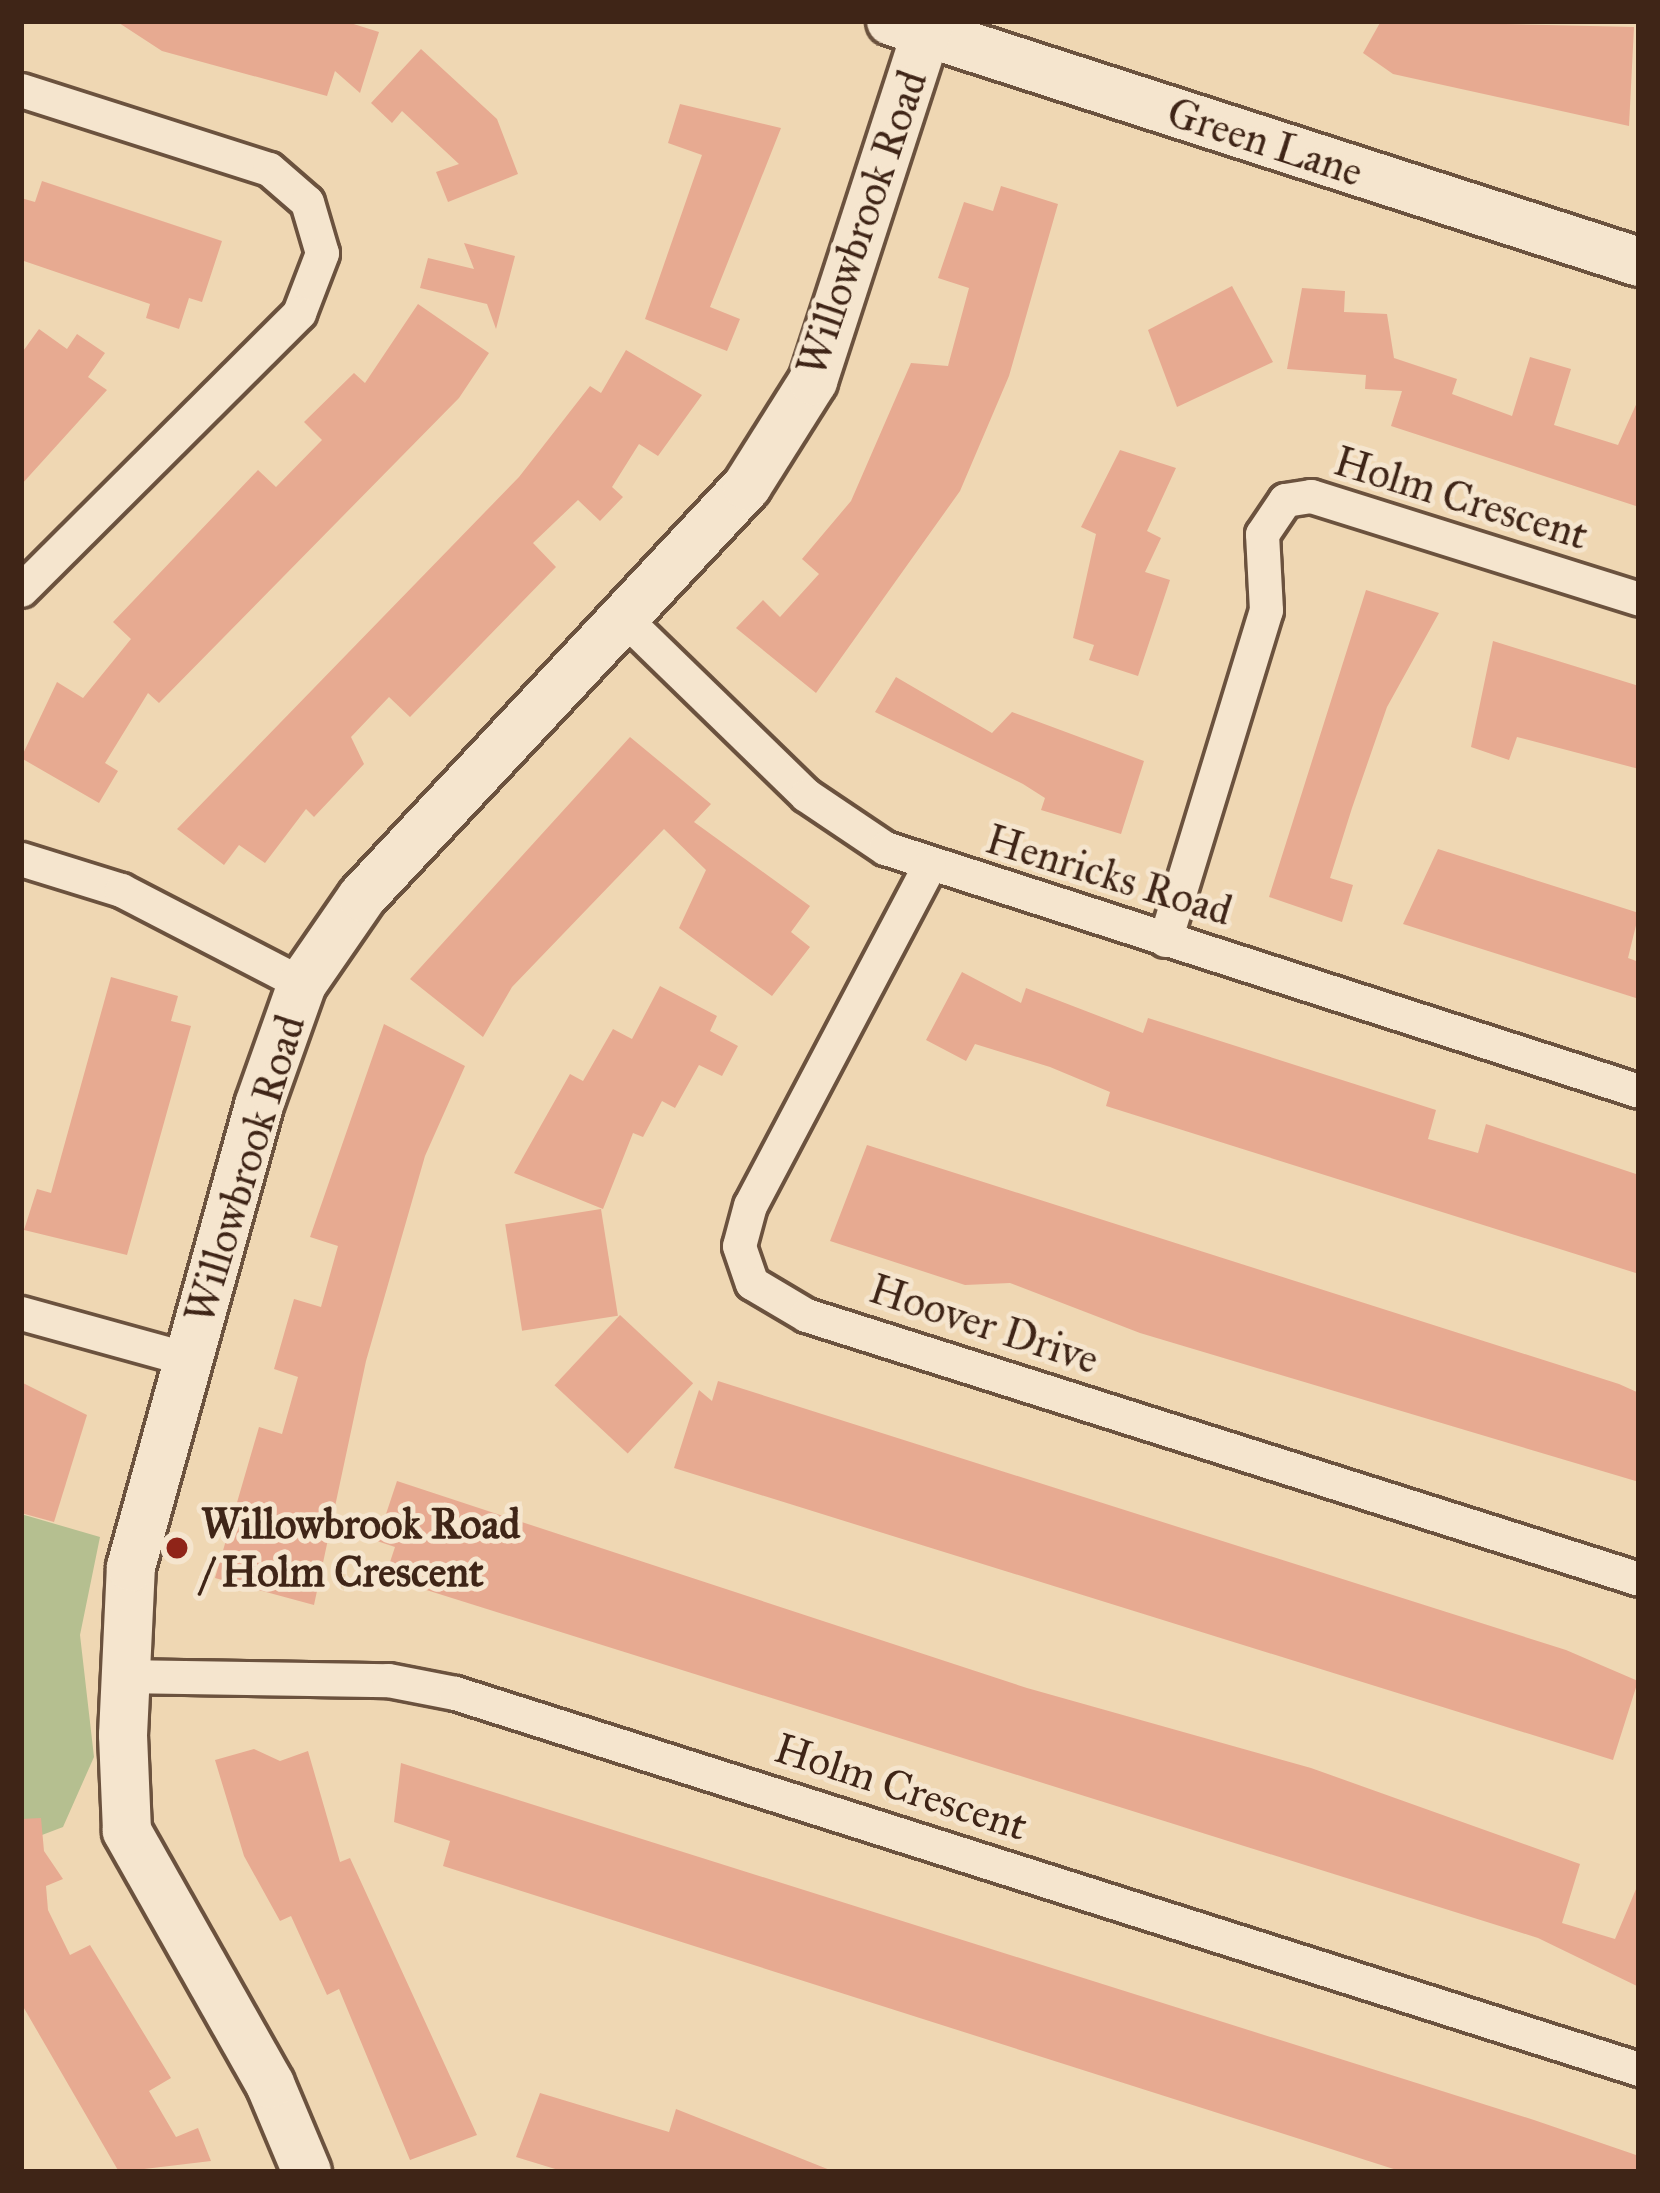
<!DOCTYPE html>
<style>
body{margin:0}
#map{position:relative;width:1660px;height:2193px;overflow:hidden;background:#efd7b3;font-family:"IM FELL Great Primer",serif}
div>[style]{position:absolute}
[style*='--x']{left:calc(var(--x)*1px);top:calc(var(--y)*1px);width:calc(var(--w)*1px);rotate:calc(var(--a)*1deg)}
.green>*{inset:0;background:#b5bf90}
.building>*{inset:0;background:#e7aa91;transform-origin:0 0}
.roads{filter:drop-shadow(3px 0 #6b523e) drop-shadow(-3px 0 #6b523e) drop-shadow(0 3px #6b523e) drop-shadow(0 -3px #6b523e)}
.street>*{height:33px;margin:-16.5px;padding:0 16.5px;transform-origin:16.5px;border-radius:16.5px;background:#f5e5ce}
.secondary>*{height:48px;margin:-24px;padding:0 24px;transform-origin:24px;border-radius:24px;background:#f5e5ce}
.dots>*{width:33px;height:33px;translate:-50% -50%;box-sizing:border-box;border:6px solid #f5e5ce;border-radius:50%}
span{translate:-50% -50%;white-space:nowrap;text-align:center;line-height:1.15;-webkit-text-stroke:10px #f5e5ce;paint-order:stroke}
.street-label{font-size:42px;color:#3f2517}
.poi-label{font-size:42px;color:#3f2517;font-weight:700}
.left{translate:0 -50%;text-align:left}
.frame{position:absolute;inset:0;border:24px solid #3f2517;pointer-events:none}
</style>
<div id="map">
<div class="green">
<i style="clip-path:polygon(21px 1514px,100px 1537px,80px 1635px,94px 1757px,63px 1827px,21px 1843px)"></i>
</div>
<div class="building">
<i style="clip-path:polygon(116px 21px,344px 21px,379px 32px,360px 93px,335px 71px,327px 96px,162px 51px)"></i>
<i style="clip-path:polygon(1381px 21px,1634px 27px,1629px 126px,1393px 74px,1363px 53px)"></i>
<i style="clip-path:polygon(421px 49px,497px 119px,518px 174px,448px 202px,436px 172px,459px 164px,402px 111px,392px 123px,371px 103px)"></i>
<i style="clip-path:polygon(680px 104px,781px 128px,710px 307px,740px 319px,727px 351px,645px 319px,702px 155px,668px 143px)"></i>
<i style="clip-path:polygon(42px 181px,222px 241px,202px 302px,189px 298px,179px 329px,146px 318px,150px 304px,21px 260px,21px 198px,35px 202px)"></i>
<i style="clip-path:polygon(1001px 186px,1058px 204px,1009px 376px,960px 491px,816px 693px,736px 628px,763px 600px,780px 617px,819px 574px,802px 559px,851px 501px,911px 363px,948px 366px,969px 288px,938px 278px,964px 202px,993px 211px)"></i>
<i style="clip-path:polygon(464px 243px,515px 256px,496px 329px,487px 304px,420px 288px,428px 258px,474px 269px)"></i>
<i style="clip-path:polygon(1232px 286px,1273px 362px,1177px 407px,1148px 330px)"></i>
<i style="clip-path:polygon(1302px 288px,1345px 291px,1344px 312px,1387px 314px,1394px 358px,1457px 379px,1452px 394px,1512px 416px,1530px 357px,1571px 369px,1554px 425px,1618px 445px,1639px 398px,1639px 507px,1391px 426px,1402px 391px,1365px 389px,1366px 375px,1287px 369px)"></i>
<i style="clip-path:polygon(418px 304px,489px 353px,459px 398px,159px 703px,148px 693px,105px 763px,118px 771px,99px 803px,21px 758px,57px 682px,83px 698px,131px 639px,113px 622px,258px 470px,276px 487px,322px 440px,304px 422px,354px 373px,365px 383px)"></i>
<i style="clip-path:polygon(39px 329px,67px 349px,77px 334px,105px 353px,88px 377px,107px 390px,21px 485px,21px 354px)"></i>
<i style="clip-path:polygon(626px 350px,702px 395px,658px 456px,639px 444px,612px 487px,623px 497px,600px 521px,578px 500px,533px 543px,556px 567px,410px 717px,389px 697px,351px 737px,364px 764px,314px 817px,306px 809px,265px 863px,239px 845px,224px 865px,177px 829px,519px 477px,590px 386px,601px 393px)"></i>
<i style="clip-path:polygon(1120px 450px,1176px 468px,1147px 531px,1161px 538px,1145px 572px,1170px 580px,1138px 676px,1089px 660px,1094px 645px,1073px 638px,1096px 534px,1081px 527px)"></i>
<i style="clip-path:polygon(1366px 590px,1439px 613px,1387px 707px,1352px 808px,1330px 878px,1353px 885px,1342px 922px,1269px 897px)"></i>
<i style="clip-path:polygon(1493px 641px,1639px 686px,1639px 769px,1517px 737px,1509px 760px,1471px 747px)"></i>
<i style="clip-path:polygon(896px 677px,992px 733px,1012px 712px,1144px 761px,1121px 834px,1041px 810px,1045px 798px,1023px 784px,875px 712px)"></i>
<i style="clip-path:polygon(630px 737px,711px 804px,694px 822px,810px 906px,791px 932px,810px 947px,772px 996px,679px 928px,706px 870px,664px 829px,512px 987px,483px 1037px,410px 979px)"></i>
<i style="clip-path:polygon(1438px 849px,1639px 913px,1628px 958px,1639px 962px,1639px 999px,1403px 924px)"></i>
<i style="clip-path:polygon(962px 972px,1021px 1003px,1026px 988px,1143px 1033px,1148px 1018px,1436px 1110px,1428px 1139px,1478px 1153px,1486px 1124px,1639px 1175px,1639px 1274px,1106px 1106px,1110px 1092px,1050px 1067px,975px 1044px,966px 1061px,926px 1040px)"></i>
<i style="clip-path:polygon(111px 977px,178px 996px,171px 1021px,191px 1026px,127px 1255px,24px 1230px,37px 1189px,51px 1193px)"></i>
<i style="clip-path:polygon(660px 986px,717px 1016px,710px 1031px,738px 1046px,722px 1076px,699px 1065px,675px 1108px,662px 1101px,643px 1137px,633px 1133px,603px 1209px,514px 1173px,570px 1074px,583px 1081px,613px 1029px,632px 1039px)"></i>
<i style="clip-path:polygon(384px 1024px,465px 1066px,425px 1156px,366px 1361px,314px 1605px,215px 1578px,259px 1427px,282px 1434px,298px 1377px,274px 1369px,294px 1299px,321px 1307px,338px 1246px,310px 1237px)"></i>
<i style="clip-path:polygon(867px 1145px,1619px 1384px,1639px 1393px,1639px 1482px,1140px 1333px,1010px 1283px,965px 1285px,830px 1241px)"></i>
<i style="left:601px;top:1209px;width:108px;height:97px;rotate:81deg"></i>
<i style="left:620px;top:1315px;width:100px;height:96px;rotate:43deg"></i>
<i style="clip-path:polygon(718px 1381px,1566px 1650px,1638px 1681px,1613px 1760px,674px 1468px,699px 1390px,712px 1401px)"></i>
<i style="clip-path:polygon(21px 1382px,87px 1415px,54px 1522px,21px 1513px)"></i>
<i style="clip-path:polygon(397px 1481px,1027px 1688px,1311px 1768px,1580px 1864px,1562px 1923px,1615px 1939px,1639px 1882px,1639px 1987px,1538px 1938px,385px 1577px,395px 1547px,377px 1541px)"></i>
<i style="clip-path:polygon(254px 1749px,280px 1761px,308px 1751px,340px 1862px,350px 1858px,477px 2135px,410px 2160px,339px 1989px,327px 1995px,291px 1916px,280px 1921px,244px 1856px,215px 1760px)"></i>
<i style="clip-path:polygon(401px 1763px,1534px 2120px,1639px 2156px,1639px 2172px,1403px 2172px,443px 1866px,450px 1841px,394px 1822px)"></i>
<i style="clip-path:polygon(41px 1818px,44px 1851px,63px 1879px,46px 1886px,48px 1910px,70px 1955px,90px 1945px,171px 2078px,149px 2091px,176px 2137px,198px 2128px,211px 2161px,119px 2172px,21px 2003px,21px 1819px)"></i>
<i style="clip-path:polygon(540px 2093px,669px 2132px,676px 2109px,835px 2172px,565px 2172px,516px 2157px)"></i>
</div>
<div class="roads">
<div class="street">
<i style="--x:21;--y:90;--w:260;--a:17.7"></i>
<i style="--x:269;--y:169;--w:50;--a:41"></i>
<i style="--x:307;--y:202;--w:53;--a:73.6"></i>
<i style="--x:322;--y:253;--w:64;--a:111"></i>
<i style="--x:299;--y:313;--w:392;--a:135.1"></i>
<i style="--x:625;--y:619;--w:252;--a:44.2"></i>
<i style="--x:806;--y:795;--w:95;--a:33.9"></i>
<i style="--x:885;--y:848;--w:792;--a:17.86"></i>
<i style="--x:21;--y:859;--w:105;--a:17.2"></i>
<i style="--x:121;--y:890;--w:204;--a:27.4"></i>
<i style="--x:929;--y:866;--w:383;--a:117.8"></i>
<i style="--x:750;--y:1205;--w:42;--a:105"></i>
<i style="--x:739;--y:1246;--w:39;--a:71"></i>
<i style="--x:752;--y:1283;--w:63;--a:30.7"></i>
<i style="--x:806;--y:1315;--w:874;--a:17.58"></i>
<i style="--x:1165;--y:940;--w:345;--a:-73"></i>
<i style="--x:1266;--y:610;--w:76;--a:-93"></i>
<i style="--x:1262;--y:534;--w:41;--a:-55.9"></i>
<i style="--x:1285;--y:500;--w:26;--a:-9"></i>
<i style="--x:1311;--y:496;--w:344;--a:17.4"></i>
<i style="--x:21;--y:1313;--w:173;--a:15.4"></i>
<i style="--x:121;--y:1676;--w:267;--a:0.9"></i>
<i style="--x:388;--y:1680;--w:68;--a:11"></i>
<i style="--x:455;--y:1693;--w:1242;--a:17.62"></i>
</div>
<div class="secondary">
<i style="--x:891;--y:21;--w:786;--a:17.86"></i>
<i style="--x:307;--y:2172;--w:95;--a:-112.8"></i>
<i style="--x:270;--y:2084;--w:291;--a:-119.5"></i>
<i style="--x:127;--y:1831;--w:96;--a:-92.4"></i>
<i style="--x:123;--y:1735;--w:168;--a:-87.3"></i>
<i style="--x:131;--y:1567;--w:479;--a:-74.5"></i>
<i style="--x:259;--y:1105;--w:128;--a:-70.4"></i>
<i style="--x:302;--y:984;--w:106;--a:-55.4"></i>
<i style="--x:362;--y:897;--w:563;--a:-46.87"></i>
<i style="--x:747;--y:486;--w:124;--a:-57.8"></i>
<i style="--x:813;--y:381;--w:379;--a:-72"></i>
</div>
</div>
<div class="dots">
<i style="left:177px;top:1548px;background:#8f2418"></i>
</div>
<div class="street-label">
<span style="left:1265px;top:142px;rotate:18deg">Green Lane</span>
<span style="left:862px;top:223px;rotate:-71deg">Willowbrook Road</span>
<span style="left:1461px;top:498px;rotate:17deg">Holm Crescent</span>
<span style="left:1109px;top:875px;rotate:17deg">Henricks Road</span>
<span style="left:245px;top:1169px;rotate:-73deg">Willowbrook Road</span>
<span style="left:984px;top:1324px;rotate:18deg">Hoover Drive</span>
<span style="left:901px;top:1787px;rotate:18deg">Holm Crescent</span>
</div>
<div class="poi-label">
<span class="left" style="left:201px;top:1548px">Willowbrook Road<br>/ Holm Crescent</span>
</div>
<div class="frame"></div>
</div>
